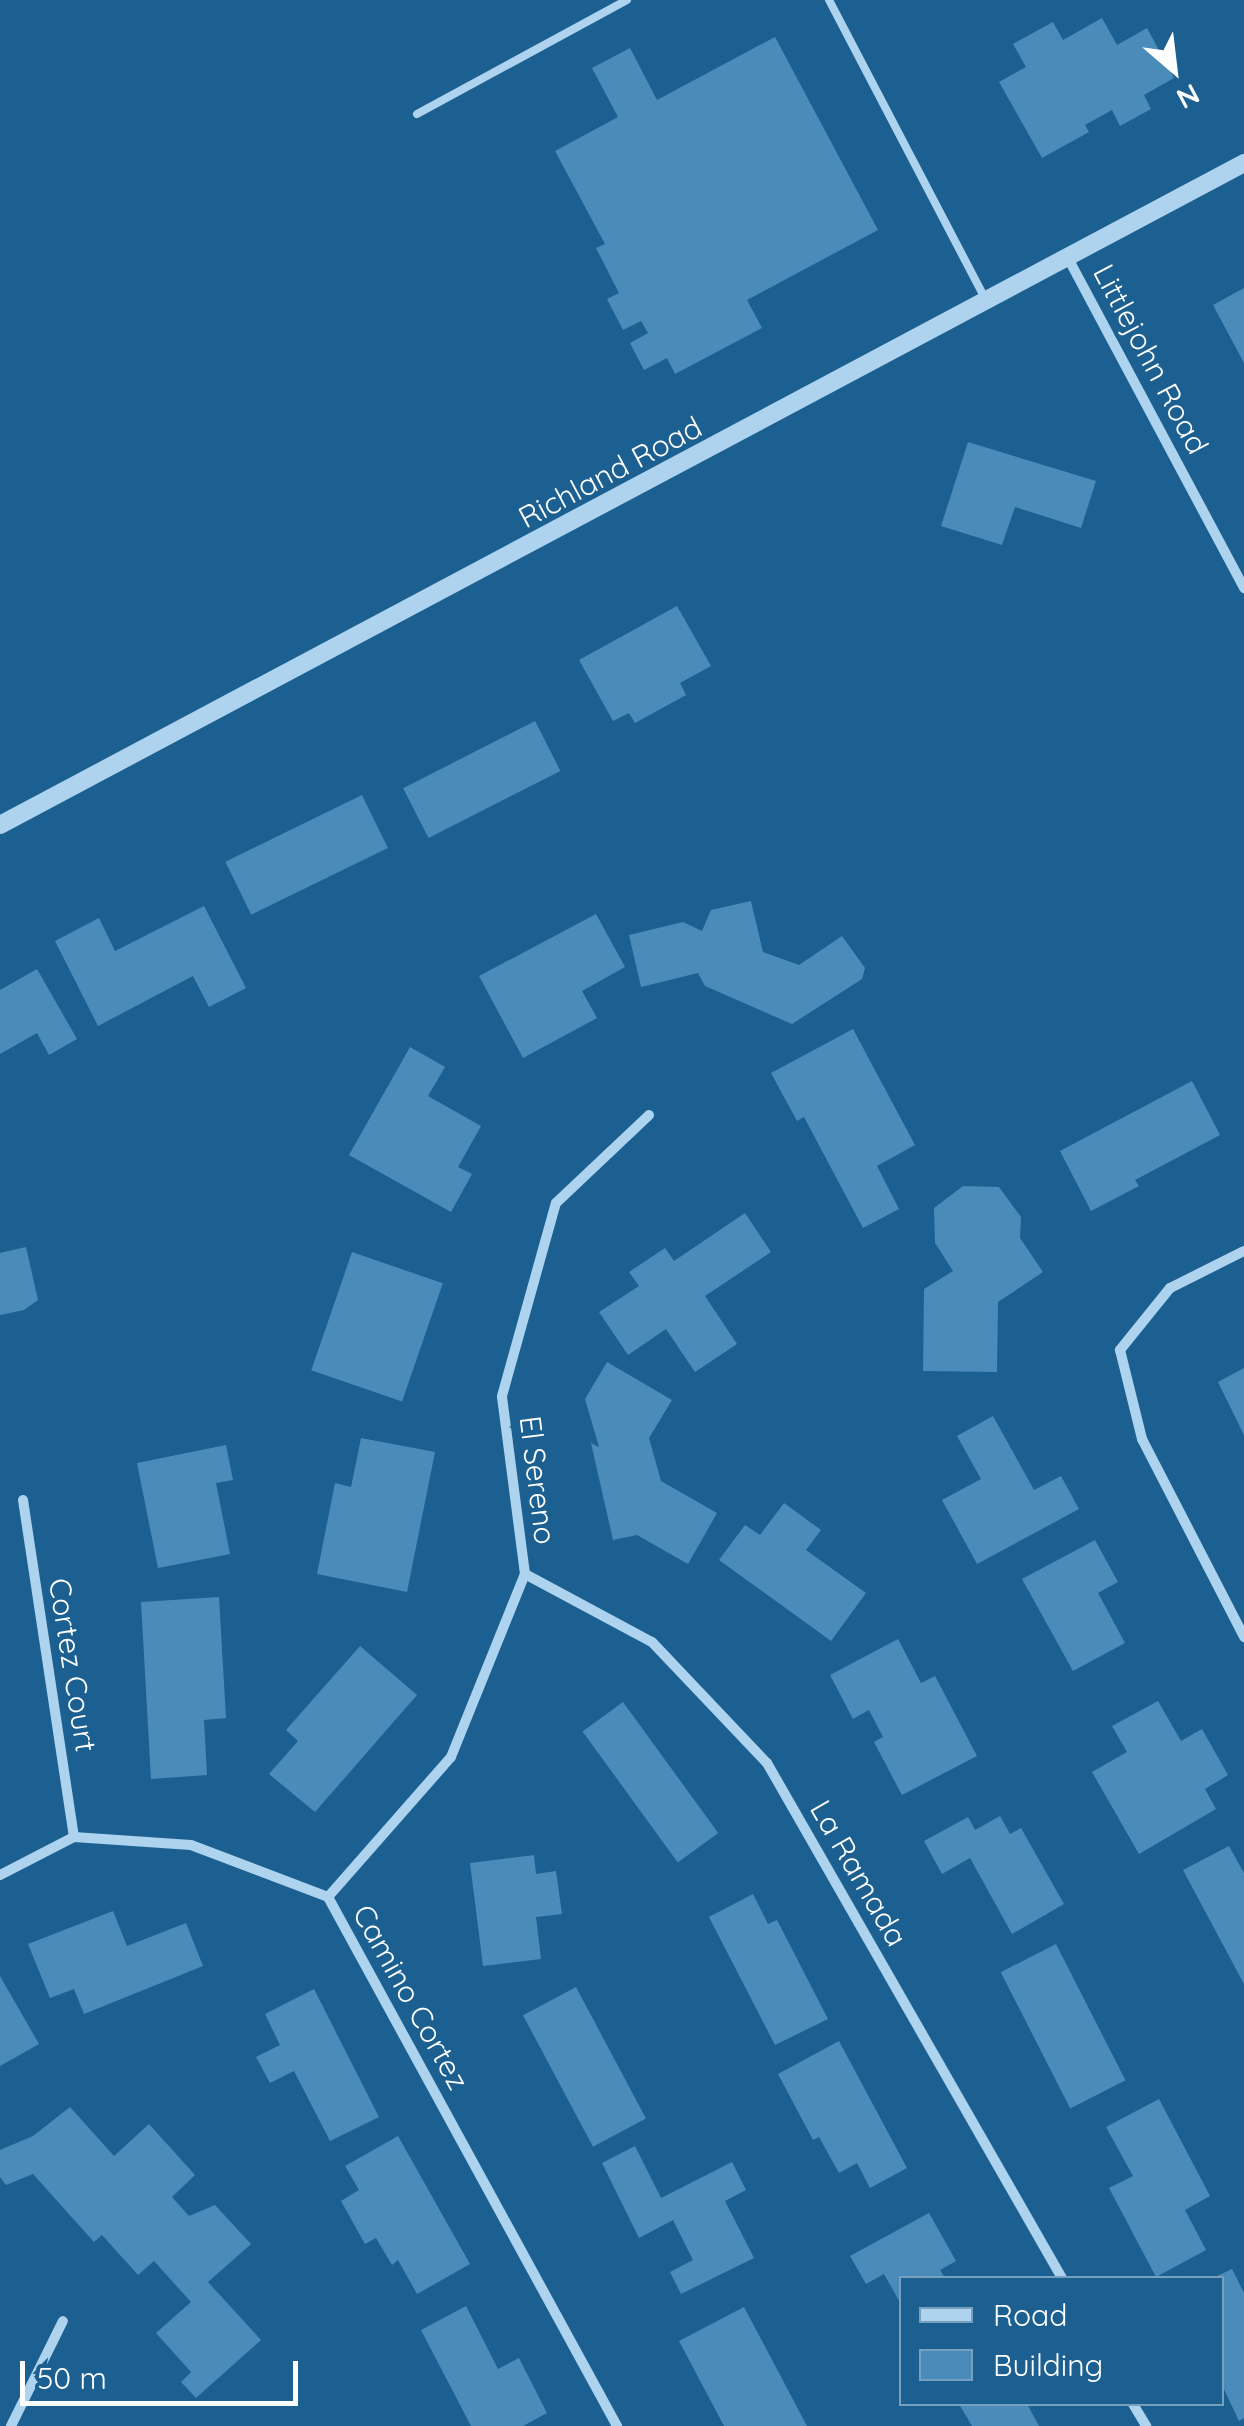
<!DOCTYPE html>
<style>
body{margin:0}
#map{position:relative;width:1244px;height:2426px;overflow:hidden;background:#1c6092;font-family:Quicksand,sans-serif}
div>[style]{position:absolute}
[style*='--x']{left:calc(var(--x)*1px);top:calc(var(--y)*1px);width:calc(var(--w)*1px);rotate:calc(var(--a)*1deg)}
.building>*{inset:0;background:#4a8bba;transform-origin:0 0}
.service>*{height:8px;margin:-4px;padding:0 4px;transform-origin:4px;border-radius:4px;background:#add3ee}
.minor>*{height:10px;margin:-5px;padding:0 5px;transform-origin:5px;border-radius:5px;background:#add3ee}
.tertiary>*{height:18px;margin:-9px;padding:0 9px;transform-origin:9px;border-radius:9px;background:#add3ee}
span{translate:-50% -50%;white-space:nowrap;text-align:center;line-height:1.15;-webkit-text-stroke:9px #1c6092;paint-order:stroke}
.street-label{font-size:30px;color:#fff}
.legend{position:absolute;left:899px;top:2276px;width:325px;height:130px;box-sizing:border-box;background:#1c6092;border:2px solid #77a0be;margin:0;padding:12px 18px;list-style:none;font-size:30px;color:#fff}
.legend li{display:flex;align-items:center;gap:20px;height:50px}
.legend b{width:50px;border:2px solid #77a0be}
.north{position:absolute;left:1124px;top:20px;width:100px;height:100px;-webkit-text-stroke:8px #1c6092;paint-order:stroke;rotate:152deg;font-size:28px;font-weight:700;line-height:40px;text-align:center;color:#fff}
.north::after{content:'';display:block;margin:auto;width:35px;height:45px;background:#fff;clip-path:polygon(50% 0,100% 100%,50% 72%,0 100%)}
.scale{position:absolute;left:20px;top:2361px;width:278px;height:45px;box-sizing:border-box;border:5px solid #fff;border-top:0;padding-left:12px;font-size:30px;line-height:35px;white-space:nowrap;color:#fff;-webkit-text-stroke:8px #1c6092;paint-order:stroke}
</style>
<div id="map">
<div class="building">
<i style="clip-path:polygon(1102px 18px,1117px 45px,1147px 28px,1174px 78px,1144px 95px,1151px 109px,1120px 126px,1112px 110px,1085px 125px,1089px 132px,1042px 158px,999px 82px,1026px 67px,1013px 44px,1053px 22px,1063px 40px)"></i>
<i style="clip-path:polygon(775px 37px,878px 230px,747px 300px,762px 328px,675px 374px,667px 358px,644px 370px,630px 343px,648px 333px,641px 321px,623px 330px,607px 299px,619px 293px,596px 248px,605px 244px,555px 151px,618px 117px,592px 68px,630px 48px,657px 100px)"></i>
<i style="clip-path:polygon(1244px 288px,1244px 363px,1213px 305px)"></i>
<i style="clip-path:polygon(968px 442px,1096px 481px,1081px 528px,1015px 507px,1002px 545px,941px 526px)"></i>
<i style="clip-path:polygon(677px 606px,711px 666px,680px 683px,686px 695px,635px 723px,629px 713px,613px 721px,579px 660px)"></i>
<i style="left:535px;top:721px;width:56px;height:148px;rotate:63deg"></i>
<i style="left:362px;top:795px;width:59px;height:152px;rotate:64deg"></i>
<i style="clip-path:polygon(751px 901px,763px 952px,799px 965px,842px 936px,865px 968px,862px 979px,792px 1024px,705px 986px,698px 973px,641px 987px,629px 935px,683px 922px,702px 931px,711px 910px)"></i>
<i style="clip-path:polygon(204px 906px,246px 988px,209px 1007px,193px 976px,98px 1026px,55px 941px,99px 918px,115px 951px)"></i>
<i style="clip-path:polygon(596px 914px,625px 967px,582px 991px,597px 1018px,523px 1058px,479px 976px)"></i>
<i style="clip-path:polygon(37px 969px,77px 1039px,49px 1055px,37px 1033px,0 1054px,0 990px)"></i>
<i style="clip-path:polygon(853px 1029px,915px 1145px,877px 1166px,899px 1209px,863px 1228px,804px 1117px,797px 1121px,771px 1073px)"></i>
<i style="clip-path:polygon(410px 1047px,445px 1067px,428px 1096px,481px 1126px,458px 1167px,472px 1174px,451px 1212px,349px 1155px)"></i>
<i style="clip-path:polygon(1192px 1081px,1220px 1135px,1135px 1180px,1139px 1186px,1091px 1211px,1060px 1151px)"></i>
<i style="clip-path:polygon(963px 1186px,999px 1187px,1021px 1217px,1020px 1238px,1043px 1272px,998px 1302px,997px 1372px,923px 1371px,924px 1289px,953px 1271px,935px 1243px,934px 1208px)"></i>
<i style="clip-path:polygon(745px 1213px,771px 1252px,705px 1296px,737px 1344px,695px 1372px,666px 1329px,628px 1355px,599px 1312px,639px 1286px,629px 1272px,665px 1248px,674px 1261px)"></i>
<i style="clip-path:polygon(26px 1247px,38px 1300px,24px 1310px,0 1315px,0 1253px)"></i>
<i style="left:352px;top:1252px;width:96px;height:125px;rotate:19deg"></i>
<i style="clip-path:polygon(607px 1362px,672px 1400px,649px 1438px,661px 1481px,717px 1513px,688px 1564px,637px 1535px,613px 1540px,591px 1443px,599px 1447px,585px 1399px)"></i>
<i style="clip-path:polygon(1244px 1368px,1244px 1435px,1218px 1382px)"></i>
<i style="clip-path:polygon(993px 1416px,1034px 1490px,1061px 1476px,1079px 1509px,977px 1564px,942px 1500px,981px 1479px,957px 1436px)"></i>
<i style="clip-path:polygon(361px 1438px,435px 1452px,407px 1592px,317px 1574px,335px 1483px,351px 1487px)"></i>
<i style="clip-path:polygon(226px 1445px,233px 1480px,216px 1483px,230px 1554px,158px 1568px,137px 1463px)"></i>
<i style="clip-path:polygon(784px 1503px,821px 1530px,806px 1550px,866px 1593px,831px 1641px,719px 1560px,745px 1525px,760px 1535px)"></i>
<i style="clip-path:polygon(1095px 1540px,1118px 1582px,1098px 1593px,1125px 1643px,1073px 1671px,1022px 1579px)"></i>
<i style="clip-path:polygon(219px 1597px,226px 1718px,204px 1720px,207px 1775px,151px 1779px,141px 1602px)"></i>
<i style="clip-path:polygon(898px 1639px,921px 1683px,935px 1676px,977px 1756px,902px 1795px,874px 1742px,883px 1737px,869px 1710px,853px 1719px,830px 1675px)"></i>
<i style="clip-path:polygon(360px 1646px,417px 1695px,315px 1812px,269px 1774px,298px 1741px,286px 1730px)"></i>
<i style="clip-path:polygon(1158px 1701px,1181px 1741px,1202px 1729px,1228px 1775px,1205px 1789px,1216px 1809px,1139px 1854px,1092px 1772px,1127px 1752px,1112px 1726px)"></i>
<i style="left:623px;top:1702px;width:162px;height:50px;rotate:54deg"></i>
<i style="clip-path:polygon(1000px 1816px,1010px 1834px,1021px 1828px,1064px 1904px,1012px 1934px,970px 1858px,942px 1874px,924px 1841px,968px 1817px,975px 1830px)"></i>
<i style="clip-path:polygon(1229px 1846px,1244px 1873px,1244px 1984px,1183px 1870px)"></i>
<i style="clip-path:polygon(534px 1855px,536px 1874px,556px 1871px,562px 1914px,536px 1917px,541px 1959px,483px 1966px,470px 1863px)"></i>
<i style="clip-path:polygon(753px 1894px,768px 1924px,777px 1920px,828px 2019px,775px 2045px,709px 1917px)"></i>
<i style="clip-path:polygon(113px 1911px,127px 1946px,186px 1923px,203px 1966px,84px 2014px,74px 1989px,50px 1998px,28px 1944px)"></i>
<i style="left:1056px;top:1944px;width:153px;height:62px;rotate:63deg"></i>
<i style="clip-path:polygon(0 1976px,39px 2044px,0 2066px)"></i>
<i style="left:576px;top:1987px;width:149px;height:60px;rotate:62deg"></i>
<i style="clip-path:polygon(314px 1989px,379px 2117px,330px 2141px,294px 2071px,270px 2083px,256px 2057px,280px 2045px,265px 2014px)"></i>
<i style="clip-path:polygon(839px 2041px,907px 2168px,870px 2188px,857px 2163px,839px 2173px,819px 2137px,813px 2140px,778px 2074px)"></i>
<i style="clip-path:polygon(1159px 2099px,1210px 2196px,1185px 2210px,1206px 2250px,1156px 2277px,1109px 2188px,1133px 2176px,1106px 2127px)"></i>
<i style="clip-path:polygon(70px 2107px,114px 2156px,149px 2124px,195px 2175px,172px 2197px,189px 2216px,215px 2205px,251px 2244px,208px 2282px,261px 2340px,196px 2398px,181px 2382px,191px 2372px,156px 2333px,191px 2302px,154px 2261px,138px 2275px,102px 2235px,94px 2242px,33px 2174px,6px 2185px,0 2177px,0 2150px,33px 2136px)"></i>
<i style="clip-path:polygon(398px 2136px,470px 2264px,417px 2294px,398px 2260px,392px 2265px,376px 2238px,365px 2244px,341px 2201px,359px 2190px,345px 2166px)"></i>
<i style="clip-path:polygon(635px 2146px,661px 2198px,732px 2162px,746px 2190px,725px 2201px,754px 2258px,681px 2294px,670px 2272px,693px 2260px,673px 2220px,639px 2238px,602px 2163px)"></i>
<i style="clip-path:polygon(929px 2213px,956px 2261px,940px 2270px,945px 2278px,902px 2278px,902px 2306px,884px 2274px,866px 2284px,850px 2256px)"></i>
<i style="clip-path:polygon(1232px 2269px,1244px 2293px,1244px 2418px,1239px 2421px,1222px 2385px,1222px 2278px,1213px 2278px)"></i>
<i style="clip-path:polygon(466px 2306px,498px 2369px,519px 2358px,547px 2413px,523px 2426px,471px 2426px,421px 2330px)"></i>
<i style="clip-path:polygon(744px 2307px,807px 2426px,724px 2426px,679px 2341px)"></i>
<i style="clip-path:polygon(959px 2404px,1027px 2404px,1039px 2426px,972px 2426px)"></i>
</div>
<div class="service">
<i style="--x:829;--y:0;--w:337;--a:62.4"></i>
<i style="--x:417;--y:114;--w:239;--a:-28.5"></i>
</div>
<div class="minor">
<i style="--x:1069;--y:260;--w:372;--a:61.9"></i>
<i style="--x:1244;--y:1251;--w:83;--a:153.4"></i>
<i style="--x:1170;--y:1288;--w:80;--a:128.9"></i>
<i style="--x:1120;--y:1350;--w:92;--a:76.1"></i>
<i style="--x:1142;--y:1439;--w:223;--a:62.7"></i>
<i style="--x:23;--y:1500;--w:341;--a:81.4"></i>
<i style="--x:525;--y:1574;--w:144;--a:28.2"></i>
<i style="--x:652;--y:1642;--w:167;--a:46.5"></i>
<i style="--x:767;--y:1763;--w:594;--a:60.2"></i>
<i style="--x:0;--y:1875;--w:83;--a:-27.2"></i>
<i style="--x:74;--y:1837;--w:117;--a:3.9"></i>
<i style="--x:191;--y:1845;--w:147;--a:20.8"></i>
<i style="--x:328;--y:1897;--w:603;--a:61.35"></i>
<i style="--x:328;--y:1897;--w:186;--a:-48.7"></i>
<i style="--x:451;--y:1757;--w:197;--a:-68"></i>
<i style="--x:525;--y:1574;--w:179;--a:-97.4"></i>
<i style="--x:502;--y:1396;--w:200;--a:-74.4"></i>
<i style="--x:556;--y:1203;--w:128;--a:-43.4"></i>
<i style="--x:1133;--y:2404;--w:26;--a:59"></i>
<i style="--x:11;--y:2426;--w:117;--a:-63.7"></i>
</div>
<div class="tertiary">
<i style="--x:0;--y:825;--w:1409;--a:-28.02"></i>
</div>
<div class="street-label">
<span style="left:1151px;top:359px;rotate:62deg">Littlejohn Road</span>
<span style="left:610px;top:472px;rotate:-28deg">Richland Road</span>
<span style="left:538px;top:1480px;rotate:83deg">El Sereno</span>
<span style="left:73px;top:1665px;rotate:81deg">Cortez Court</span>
<span style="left:859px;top:1873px;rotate:60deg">La Ramada</span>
<span style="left:411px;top:1997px;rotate:61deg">Camino Cortez</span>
</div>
<ul class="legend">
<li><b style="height:12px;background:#add3ee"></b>Road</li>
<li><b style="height:28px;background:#4a8bba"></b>Building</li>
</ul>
<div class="north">N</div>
<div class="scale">50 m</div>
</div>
